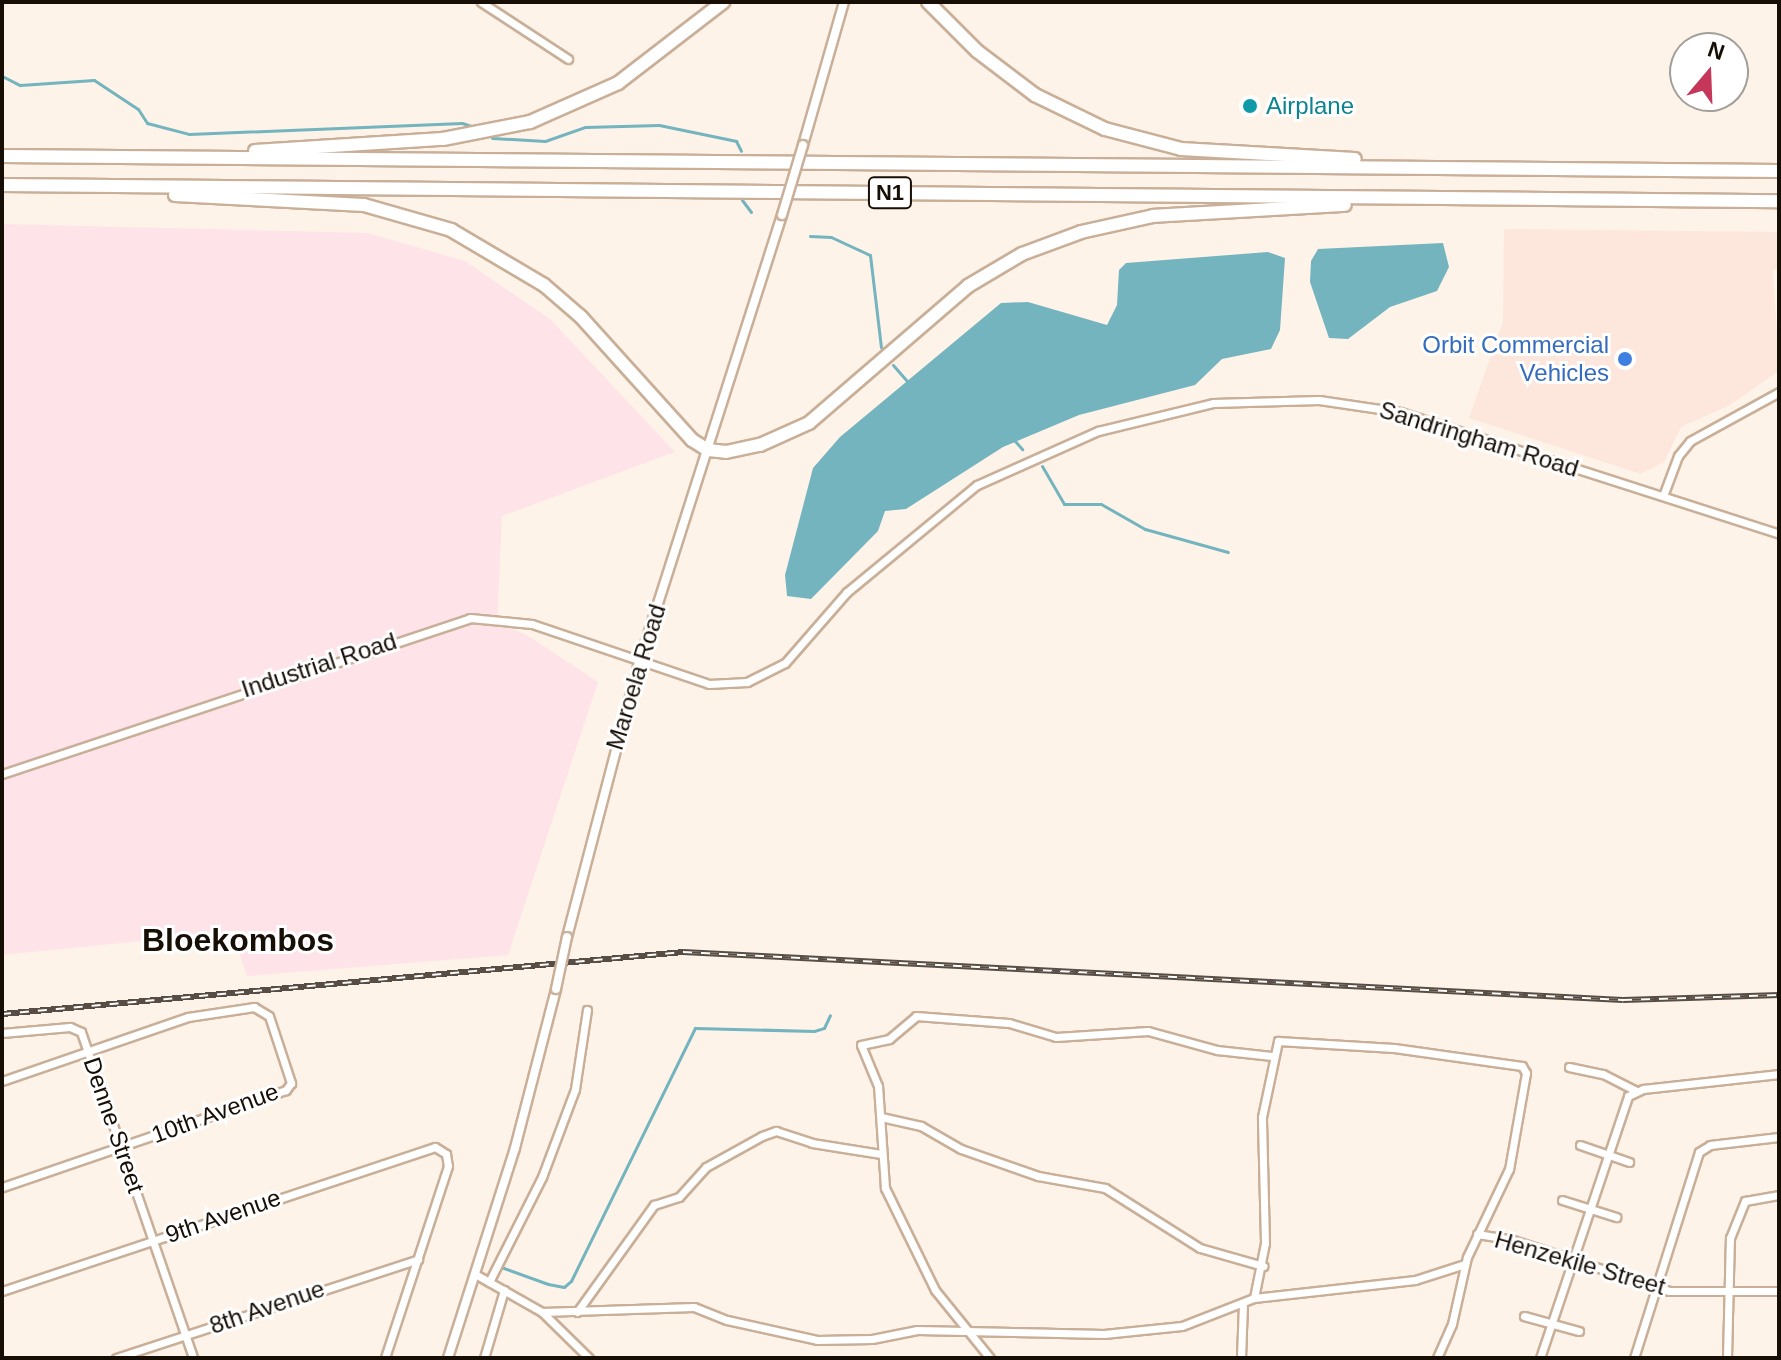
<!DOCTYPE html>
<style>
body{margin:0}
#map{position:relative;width:1781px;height:1360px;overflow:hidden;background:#fef3e9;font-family:Helvetica,sans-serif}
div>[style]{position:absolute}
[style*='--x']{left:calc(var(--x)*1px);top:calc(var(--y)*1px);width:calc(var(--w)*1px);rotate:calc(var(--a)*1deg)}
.commercial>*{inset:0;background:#fde6db}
.industrial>*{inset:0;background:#fee3e8}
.water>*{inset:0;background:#73b4bf}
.stream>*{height:3px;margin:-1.5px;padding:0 1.5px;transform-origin:1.5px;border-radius:1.5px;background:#73b4bf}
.roads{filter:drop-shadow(2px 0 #c9af98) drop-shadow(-2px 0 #c9af98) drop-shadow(0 2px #c9af98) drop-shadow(0 -2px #c9af98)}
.minor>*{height:7px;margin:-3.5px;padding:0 3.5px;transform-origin:3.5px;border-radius:3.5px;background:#fff}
.tertiary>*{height:8px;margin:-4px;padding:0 4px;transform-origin:4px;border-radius:4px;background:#fff}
.motorway>*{height:12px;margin:-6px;padding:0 6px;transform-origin:6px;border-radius:6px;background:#fff}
.rail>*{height:6px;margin-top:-3px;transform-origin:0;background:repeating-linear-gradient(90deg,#fff 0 9px,#574d44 0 18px);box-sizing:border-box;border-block:2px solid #574d44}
.bridges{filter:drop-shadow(2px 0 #c9af98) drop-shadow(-2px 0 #c9af98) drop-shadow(0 2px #c9af98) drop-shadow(0 -2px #c9af98)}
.tertiary-bridge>*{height:8px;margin:-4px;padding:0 4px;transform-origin:4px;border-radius:4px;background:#fff}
.dots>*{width:22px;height:22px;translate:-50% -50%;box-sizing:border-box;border:4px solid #fff;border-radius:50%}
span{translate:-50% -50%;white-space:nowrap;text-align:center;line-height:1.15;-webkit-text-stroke:6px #fff;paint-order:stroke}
.shield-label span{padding:2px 6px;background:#fff;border:2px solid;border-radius:6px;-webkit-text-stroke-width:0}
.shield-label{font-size:22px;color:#170e06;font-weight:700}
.culture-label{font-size:24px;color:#0d838f}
.left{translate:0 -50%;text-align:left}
.shop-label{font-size:24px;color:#366cbe}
.right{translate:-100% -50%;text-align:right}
.street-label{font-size:24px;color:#170e06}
.district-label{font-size:32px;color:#170e06;font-weight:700}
.frame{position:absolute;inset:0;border:4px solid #170e06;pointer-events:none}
.north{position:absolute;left:1669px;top:32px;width:80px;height:80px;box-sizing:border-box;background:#fff;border:2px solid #a29f9b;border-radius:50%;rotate:19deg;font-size:22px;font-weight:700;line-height:32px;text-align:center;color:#170e06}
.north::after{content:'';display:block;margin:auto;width:28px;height:36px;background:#c6365a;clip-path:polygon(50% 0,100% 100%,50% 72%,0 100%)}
</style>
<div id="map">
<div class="commercial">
<i style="clip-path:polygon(1504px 229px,1779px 232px,1779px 269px,1773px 270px,1779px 371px,1730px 405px,1681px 427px,1664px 462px,1641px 474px,1469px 418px,1503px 322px)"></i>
</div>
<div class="industrial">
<i style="clip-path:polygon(2px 224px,368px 233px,465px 261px,550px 319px,675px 452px,502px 516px,497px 624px,525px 634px,598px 682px,508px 955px,247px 976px,232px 932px,2px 955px)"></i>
</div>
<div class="water">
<i style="clip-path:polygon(1443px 243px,1449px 267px,1437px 291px,1390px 307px,1348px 339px,1329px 338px,1310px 282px,1311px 261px,1318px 249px)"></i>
<i style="clip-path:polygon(1268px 252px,1285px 258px,1280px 330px,1271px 349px,1222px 359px,1195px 385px,1079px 415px,1003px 447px,906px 509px,885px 511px,878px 531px,811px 599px,787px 596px,785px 575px,813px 468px,840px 437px,1001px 303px,1028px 302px,1107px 325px,1117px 305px,1119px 270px,1126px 263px)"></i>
</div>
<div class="stream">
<i style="--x:2;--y:76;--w:20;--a:27"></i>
<i style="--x:20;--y:85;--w:74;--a:-3.9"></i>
<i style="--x:94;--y:80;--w:53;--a:33.4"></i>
<i style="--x:138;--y:109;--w:17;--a:57"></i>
<i style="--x:147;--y:123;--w:43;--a:14.7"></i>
<i style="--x:189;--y:134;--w:273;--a:-2.3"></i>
<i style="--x:462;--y:123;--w:16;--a:18"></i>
<i style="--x:492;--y:138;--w:53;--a:3.2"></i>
<i style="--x:545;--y:141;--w:42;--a:-19.3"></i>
<i style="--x:585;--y:127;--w:74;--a:-1.5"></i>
<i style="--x:659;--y:125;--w:79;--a:11.7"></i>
<i style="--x:736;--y:141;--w:11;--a:63"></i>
<i style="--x:742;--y:200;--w:15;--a:53"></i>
<i style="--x:810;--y:236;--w:21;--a:3"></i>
<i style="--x:831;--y:237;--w:43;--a:24.8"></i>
<i style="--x:870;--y:255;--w:93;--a:83.2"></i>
<i style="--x:893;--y:365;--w:21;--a:49"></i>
<i style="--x:1015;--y:441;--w:11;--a:49"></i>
<i style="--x:1042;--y:466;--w:44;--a:59.9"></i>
<i style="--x:1064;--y:504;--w:37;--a:0"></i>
<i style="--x:1101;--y:504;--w:51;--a:29.6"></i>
<i style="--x:1145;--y:529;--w:86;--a:15.5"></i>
<i style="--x:501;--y:1267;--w:50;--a:19.9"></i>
<i style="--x:548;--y:1284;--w:16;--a:11"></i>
<i style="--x:564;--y:1287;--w:9;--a:-41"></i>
<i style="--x:571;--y:1281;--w:282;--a:-63.9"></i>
<i style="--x:695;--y:1028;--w:119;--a:1.4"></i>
<i style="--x:814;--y:1031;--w:10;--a:-17"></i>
<i style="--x:824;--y:1028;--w:14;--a:-65"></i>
</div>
<div class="roads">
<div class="minor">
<i style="--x:481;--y:2;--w:104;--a:33.2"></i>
<i style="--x:1663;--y:496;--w:43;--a:-69.4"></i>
<i style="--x:1678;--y:456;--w:19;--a:-51"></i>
<i style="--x:1690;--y:441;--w:102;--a:-28.8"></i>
<i style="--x:2;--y:774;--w:493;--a:-18.4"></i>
<i style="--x:470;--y:618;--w:62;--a:5.5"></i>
<i style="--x:532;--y:624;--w:187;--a:18.7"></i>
<i style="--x:709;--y:684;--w:38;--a:-3"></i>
<i style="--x:747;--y:682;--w:42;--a:-26.6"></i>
<i style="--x:785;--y:663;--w:94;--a:-48.9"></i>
<i style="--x:847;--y:592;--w:168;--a:-39.5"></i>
<i style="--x:977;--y:485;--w:133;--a:-24.1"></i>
<i style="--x:1098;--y:431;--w:118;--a:-13.7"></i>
<i style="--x:1213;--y:403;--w:106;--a:-1.6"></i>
<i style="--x:1319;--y:400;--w:82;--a:8.4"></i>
<i style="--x:1400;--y:412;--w:398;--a:17.8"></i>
<i style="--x:2;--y:1033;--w:68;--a:-5"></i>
<i style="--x:70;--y:1027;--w:12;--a:24"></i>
<i style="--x:81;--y:1032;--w:345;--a:71"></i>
<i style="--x:1569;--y:1067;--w:35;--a:12"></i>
<i style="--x:1603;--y:1074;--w:36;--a:27"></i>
<i style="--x:2;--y:1081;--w:197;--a:-19"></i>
<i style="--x:188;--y:1017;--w:67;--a:-8.6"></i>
<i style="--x:254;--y:1007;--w:17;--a:31"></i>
<i style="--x:269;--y:1016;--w:71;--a:71.8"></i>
<i style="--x:291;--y:1083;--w:9;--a:126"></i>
<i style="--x:286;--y:1090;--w:300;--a:161.1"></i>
<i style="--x:881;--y:1117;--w:41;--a:12.7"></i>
<i style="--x:921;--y:1126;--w:46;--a:29.9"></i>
<i style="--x:961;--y:1149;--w:82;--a:19.3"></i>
<i style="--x:1038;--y:1176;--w:68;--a:10.2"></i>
<i style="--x:1105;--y:1188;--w:112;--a:32.3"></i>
<i style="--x:1200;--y:1248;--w:66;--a:15.9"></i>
<i style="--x:1580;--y:1145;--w:52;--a:19.1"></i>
<i style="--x:1562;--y:1200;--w:57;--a:17.5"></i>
<i style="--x:1477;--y:1234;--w:36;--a:9"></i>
<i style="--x:1513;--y:1240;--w:164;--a:18.1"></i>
<i style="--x:1669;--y:1291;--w:110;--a:0"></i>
<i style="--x:475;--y:1274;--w:77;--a:29.6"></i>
<i style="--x:542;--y:1312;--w:66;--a:44.4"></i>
<i style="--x:489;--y:1282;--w:118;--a:-63.2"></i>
<i style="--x:542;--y:1177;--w:94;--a:-69.4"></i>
<i style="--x:575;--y:1089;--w:80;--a:-81.4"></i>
<i style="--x:2;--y:1291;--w:456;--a:-18.4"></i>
<i style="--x:435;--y:1147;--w:13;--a:32"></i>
<i style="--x:446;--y:1154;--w:12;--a:81"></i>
<i style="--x:448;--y:1166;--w:202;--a:108.2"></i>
<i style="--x:1254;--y:1298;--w:56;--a:-78.7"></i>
<i style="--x:1265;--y:1243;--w:126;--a:-91.4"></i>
<i style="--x:1262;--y:1117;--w:78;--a:-78.1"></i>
<i style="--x:1278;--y:1041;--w:116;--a:3.5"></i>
<i style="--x:1394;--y:1048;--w:129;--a:8"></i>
<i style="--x:1522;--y:1066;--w:8;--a:60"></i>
<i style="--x:1526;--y:1073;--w:97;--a:100"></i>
<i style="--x:1509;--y:1169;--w:98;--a:115.5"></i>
<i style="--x:1467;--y:1257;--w:69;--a:102.6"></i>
<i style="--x:1452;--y:1324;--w:37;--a:114"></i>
<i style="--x:542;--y:1312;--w:152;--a:-1.9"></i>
<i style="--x:694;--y:1307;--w:35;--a:22"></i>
<i style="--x:727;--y:1320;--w:92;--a:12.5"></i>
<i style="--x:817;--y:1340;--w:55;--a:-1"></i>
<i style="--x:872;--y:1339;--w:46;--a:-11.3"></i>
<i style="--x:917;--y:1330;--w:187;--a:1.2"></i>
<i style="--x:1104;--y:1334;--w:78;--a:-5.9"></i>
<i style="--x:1182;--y:1326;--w:77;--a:-21.3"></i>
<i style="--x:1254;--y:1298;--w:162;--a:-6.4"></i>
<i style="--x:1415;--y:1280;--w:52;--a:-17.7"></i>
<i style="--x:577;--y:1312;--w:132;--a:-54.3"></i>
<i style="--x:654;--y:1205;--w:26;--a:-18"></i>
<i style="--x:679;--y:1197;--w:40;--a:-48"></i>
<i style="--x:706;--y:1167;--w:64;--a:-29"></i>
<i style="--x:762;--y:1136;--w:15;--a:-20"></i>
<i style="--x:776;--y:1131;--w:38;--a:18"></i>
<i style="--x:812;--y:1143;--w:70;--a:9.1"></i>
<i style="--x:1524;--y:1316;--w:57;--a:15.3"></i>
<i style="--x:116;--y:1358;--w:318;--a:-18.1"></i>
<i style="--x:484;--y:1358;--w:71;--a:-73.6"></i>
<i style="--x:990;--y:1358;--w:87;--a:-129"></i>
<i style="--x:935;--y:1290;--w:114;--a:-116.1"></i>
<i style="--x:885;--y:1188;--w:102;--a:-93.9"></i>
<i style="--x:878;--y:1086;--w:44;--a:-112.5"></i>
<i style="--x:861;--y:1045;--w:29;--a:-12"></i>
<i style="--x:889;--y:1039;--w:35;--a:-40"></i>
<i style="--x:916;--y:1016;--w:93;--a:4.3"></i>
<i style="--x:1009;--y:1023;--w:49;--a:16.6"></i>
<i style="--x:1056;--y:1037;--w:92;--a:-3.7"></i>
<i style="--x:1148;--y:1031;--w:72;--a:15.4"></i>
<i style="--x:1217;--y:1050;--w:55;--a:6.2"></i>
<i style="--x:1241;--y:1358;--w:54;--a:-87.9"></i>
<i style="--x:1540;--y:1358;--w:276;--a:-71.4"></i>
<i style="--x:1628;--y:1096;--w:17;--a:-25"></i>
<i style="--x:1643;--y:1089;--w:137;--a:-6.3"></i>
<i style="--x:1634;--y:1358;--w:216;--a:-72.5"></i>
<i style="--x:1699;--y:1152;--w:13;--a:-32"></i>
<i style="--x:1710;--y:1145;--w:69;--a:-6.6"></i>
<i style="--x:1727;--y:1358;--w:120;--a:-88.6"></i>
<i style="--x:1730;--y:1238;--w:40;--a:-68"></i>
<i style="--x:1745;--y:1201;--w:35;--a:-10"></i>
</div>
<div class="tertiary">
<i style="--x:803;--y:145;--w:149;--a:-74"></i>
<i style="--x:567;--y:937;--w:283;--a:-75.3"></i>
<i style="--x:639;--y:663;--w:470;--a:-72.3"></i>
<i style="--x:448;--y:1358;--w:220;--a:-72.3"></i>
<i style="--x:515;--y:1148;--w:164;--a:-75.5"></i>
</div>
<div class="motorway">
<i style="--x:928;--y:2;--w:69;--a:45"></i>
<i style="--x:977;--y:51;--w:73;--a:37.2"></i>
<i style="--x:1035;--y:95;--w:78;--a:25.9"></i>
<i style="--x:1105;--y:129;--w:79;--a:14.7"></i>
<i style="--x:1181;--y:149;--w:174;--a:3.3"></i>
<i style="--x:255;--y:151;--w:188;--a:-3.7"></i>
<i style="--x:443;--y:139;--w:89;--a:-11.1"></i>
<i style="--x:530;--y:122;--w:96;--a:-23.9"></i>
<i style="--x:618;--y:83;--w:133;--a:-37.6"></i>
<i style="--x:2;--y:156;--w:1777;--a:0.48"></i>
<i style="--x:2;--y:185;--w:1777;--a:0.52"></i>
<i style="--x:175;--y:195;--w:189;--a:3"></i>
<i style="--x:364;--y:205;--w:91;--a:16"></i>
<i style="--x:451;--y:230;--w:108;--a:30.6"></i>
<i style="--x:544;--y:285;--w:49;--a:40.9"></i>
<i style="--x:581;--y:317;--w:166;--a:47.9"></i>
<i style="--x:692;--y:440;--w:19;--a:32"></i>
<i style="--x:708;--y:450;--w:18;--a:6"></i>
<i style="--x:726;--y:452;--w:35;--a:-12"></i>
<i style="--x:760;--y:445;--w:54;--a:-24.2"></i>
<i style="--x:809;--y:423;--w:210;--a:-40.7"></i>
<i style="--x:968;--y:286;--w:63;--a:-30.7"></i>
<i style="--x:1022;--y:254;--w:63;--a:-20.4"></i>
<i style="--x:1081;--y:232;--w:74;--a:-12.5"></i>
<i style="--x:1153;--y:216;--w:192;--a:-3.3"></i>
</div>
</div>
<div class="rail">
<i style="--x:2;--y:1014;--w:684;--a:-5.2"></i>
<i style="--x:683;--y:952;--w:941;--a:2.92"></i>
<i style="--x:1623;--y:1000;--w:156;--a:-1.8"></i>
</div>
<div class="bridges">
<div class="tertiary-bridge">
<i style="--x:782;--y:215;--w:73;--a:-73.3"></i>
<i style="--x:556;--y:989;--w:53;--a:-78.1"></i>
</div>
</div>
<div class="dots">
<i style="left:1250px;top:106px;background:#0f9aa8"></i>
<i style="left:1625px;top:359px;background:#3f7fe0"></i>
</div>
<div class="shield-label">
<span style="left:890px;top:193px">N1</span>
</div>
<div class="culture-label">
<span class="left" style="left:1266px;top:106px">Airplane</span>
</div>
<div class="shop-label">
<span class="right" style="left:1609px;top:359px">Orbit Commercial<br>Vehicles</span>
</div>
<div class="street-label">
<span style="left:1479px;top:439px;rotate:17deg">Sandringham Road</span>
<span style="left:319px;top:665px;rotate:-18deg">Industrial Road</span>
<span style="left:636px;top:677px;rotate:-73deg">Maroela Road</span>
<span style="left:215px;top:1113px;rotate:-20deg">10th Avenue</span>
<span style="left:114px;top:1125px;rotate:71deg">Denne Street</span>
<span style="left:223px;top:1216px;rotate:-19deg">9th Avenue</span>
<span style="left:1580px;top:1263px;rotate:16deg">Henzekile Street</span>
<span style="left:267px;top:1307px;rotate:-19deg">8th Avenue</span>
</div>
<div class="district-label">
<span style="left:238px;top:940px">Bloekombos</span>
</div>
<div class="frame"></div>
<div class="north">N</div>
</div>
